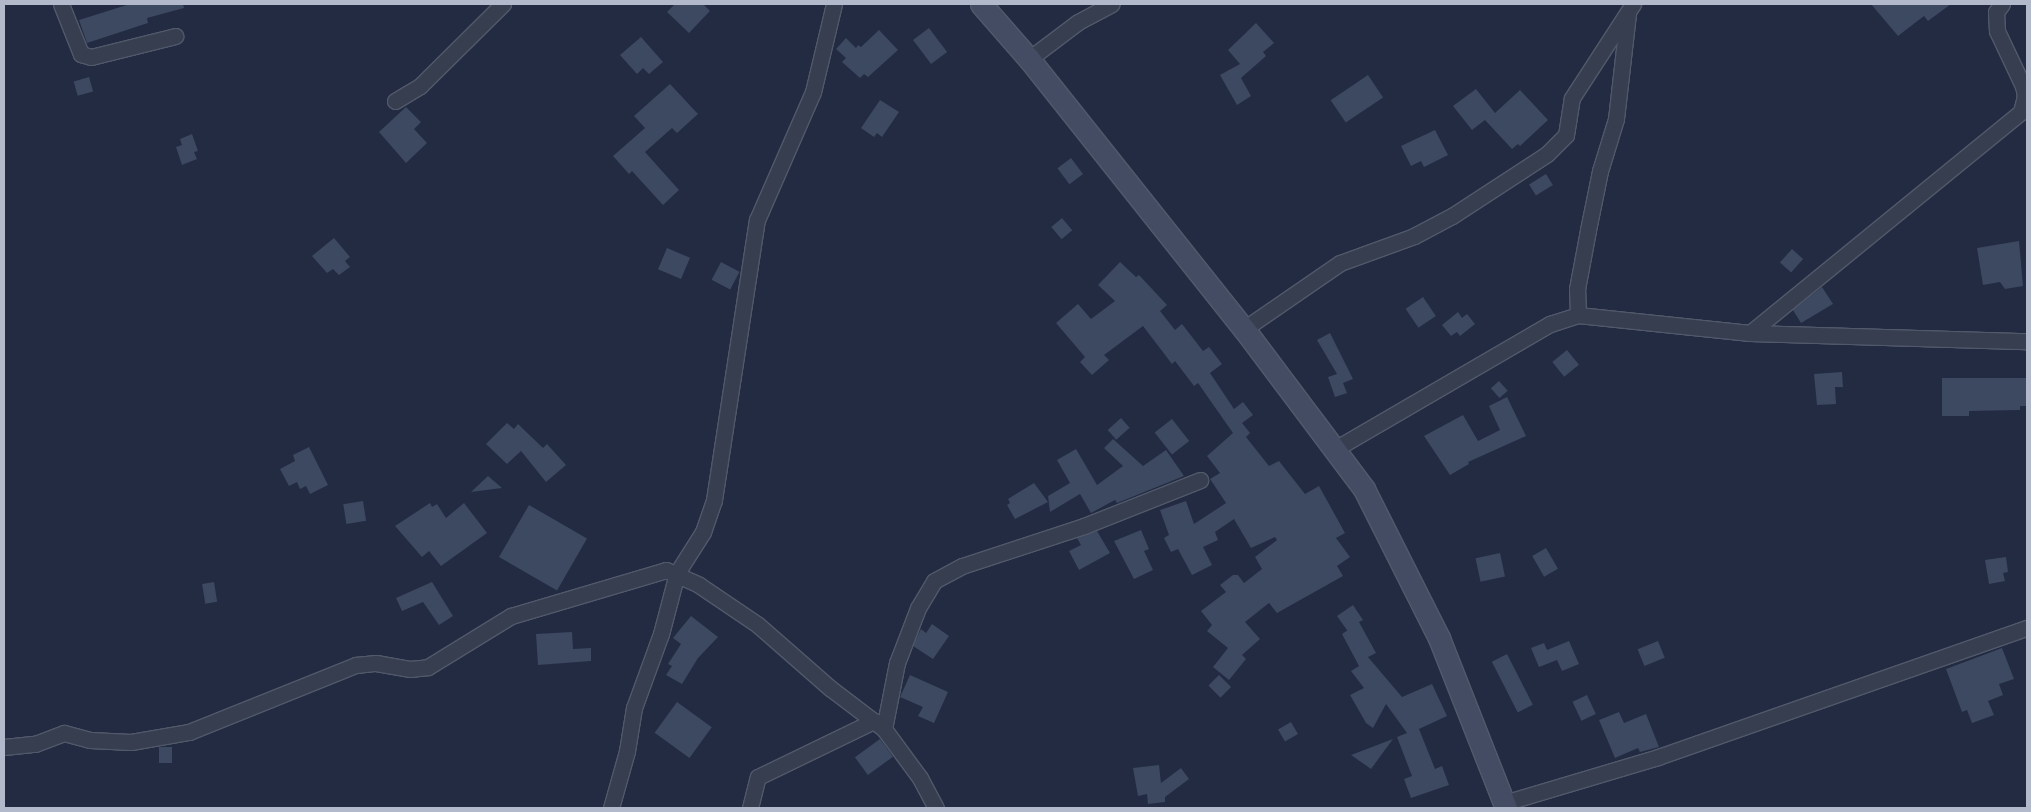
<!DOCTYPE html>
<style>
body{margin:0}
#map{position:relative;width:2031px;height:812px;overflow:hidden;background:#222b41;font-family:Roboto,sans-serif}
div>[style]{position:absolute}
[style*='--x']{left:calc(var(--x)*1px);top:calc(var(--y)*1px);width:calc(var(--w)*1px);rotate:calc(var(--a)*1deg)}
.building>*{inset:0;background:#3d4861;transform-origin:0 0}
.roads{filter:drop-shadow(1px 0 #51596b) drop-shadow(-1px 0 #51596b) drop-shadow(0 1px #51596b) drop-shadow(0 -1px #51596b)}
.street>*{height:15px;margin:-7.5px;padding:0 7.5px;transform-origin:7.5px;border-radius:7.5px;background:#363e50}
.secondary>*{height:21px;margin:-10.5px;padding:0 10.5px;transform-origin:10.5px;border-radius:10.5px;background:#444c64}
span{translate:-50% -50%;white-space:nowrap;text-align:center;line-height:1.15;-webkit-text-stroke:4.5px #1b2336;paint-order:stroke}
.frame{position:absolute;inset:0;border:5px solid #b2b9cb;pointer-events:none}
</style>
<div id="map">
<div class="building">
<i style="clip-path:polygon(130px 4px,183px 4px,184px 8px,147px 18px,148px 23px,87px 43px,79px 20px)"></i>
<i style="clip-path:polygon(675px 4px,703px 4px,710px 11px,689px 33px,667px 12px)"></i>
<i style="clip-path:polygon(1871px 4px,1951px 4px,1928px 21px,1924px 16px,1898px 36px)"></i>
<i style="clip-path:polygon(1256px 23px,1274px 43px,1263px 52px,1266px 56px,1241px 78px,1251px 96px,1237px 105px,1220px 75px,1240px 64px,1228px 50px)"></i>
<i style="left:929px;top:28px;width:30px;height:20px;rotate:53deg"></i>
<i style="clip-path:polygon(879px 30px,898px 50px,868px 77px,864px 74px,860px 78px,842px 62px,846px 58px,836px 49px,846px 38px,856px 48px,858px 45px,861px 47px)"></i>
<i style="clip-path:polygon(641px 37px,663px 62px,649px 74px,643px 68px,637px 74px,620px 55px)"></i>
<i style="left:1368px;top:75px;width:27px;height:45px;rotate:56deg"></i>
<i style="left:89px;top:77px;width:15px;height:16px;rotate:74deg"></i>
<i style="clip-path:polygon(670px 84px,698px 114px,677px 133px,672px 128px,645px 152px,679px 190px,663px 205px,632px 171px,629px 174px,613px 156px,645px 128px,634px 116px)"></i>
<i style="clip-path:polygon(1476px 89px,1495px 113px,1520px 90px,1548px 120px,1520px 146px,1518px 144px,1512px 149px,1485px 120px,1472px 130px,1453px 106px)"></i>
<i style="clip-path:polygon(880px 100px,899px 112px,882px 137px,877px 133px,874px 137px,861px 128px)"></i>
<i style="clip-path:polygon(406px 107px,421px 122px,414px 129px,427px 143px,406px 163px,379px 132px)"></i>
<i style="clip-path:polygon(1435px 130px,1448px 155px,1424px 167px,1421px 161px,1411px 166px,1401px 146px)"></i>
<i style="clip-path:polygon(192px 134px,198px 151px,194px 152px,197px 159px,182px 165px,176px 147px,182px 145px,180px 139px)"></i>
<i style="left:1071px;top:158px;width:20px;height:17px;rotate:53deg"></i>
<i style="left:1546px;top:174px;width:13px;height:20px;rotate:58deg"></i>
<i style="left:1062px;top:218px;width:16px;height:14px;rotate:50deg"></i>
<i style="clip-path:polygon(334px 238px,350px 257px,345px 261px,350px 267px,339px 275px,333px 269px,327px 273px,312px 256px)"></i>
<i style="clip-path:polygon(2019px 241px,2023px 286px,2005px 289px,2000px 282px,1983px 285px,1977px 248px)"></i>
<i style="left:667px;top:248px;width:25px;height:23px;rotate:23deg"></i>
<i style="left:1792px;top:249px;width:15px;height:18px;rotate:42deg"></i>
<i style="left:721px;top:262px;width:21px;height:20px;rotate:28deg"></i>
<i style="clip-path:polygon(1120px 262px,1136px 277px,1139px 275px,1167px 305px,1160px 311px,1175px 330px,1182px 324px,1203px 351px,1209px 347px,1222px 364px,1210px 373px,1234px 409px,1243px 402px,1253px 415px,1242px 423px,1250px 433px,1246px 437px,1269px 466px,1279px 461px,1305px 494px,1319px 486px,1345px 533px,1336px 538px,1350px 557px,1337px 566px,1343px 576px,1277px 613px,1269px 603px,1245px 622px,1260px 639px,1242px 655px,1246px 659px,1229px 680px,1213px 667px,1228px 648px,1207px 631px,1212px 625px,1201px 611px,1226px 592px,1220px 585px,1233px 575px,1238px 575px,1244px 583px,1262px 569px,1255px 557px,1277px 540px,1275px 537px,1251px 548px,1234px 519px,1215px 532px,1218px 540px,1203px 547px,1212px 565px,1192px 575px,1178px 549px,1171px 552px,1164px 538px,1169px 535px,1160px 510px,1186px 501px,1194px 524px,1226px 503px,1210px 479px,1220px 473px,1207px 456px,1233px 433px,1198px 383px,1194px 386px,1175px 361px,1172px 364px,1143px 326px,1104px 355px,1109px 360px,1092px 375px,1080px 362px,1085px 357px,1056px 323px,1078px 304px,1091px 319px,1115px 301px,1098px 285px)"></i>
<i style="clip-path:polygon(1822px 287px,1833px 304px,1801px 323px,1793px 310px)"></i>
<i style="left:1423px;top:297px;width:23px;height:21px;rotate:56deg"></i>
<i style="clip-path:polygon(1458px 312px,1462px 318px,1467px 314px,1475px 324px,1460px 336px,1457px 332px,1451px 336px,1442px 325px)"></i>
<i style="clip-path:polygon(1330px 333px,1353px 379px,1343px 383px,1347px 393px,1335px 397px,1328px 377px,1337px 374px,1317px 340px)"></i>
<i style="left:1567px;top:350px;width:19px;height:19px;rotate:51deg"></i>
<i style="clip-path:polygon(1842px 372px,1843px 387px,1835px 387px,1836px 404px,1817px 405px,1814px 374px)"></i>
<i style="clip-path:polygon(1942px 378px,2027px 378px,2027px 406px,2020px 406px,2020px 410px,1969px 411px,1969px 416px,1942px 416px)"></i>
<i style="left:1499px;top:381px;width:13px;height:11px;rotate:48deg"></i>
<i style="clip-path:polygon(1507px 397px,1526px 436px,1468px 462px,1469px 464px,1450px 475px,1424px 436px,1463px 415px,1478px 441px,1500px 430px,1489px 406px)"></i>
<i style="left:1121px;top:418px;width:13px;height:18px;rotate:48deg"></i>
<i style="left:1172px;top:419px;width:28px;height:22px;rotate:52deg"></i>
<i style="clip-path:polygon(507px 423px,514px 429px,518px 424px,543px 448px,547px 444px,566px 465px,546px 482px,521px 451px,507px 464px,486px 444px)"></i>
<i style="clip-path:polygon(1113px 439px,1143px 466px,1166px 450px,1184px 476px,1117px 503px,1115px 500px,1091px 513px,1080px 494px,1050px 512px,1048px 496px,1070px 483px,1057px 460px,1076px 449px,1097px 485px,1123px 466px,1104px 448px)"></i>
<i style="clip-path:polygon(309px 447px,328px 485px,310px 494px,306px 486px,300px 489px,297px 482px,289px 486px,280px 469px,295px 461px,293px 455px)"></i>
<i style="clip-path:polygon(488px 476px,502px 488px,471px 492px)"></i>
<i style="clip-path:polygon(1034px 483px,1048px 502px,1015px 519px,1007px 505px,1010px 503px,1008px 499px)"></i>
<i style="left:363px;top:501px;width:20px;height:20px;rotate:81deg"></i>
<i style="clip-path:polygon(430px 503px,432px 507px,437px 504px,446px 518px,464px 503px,487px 533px,441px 566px,429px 551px,422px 557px,395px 526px)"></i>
<i style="left:529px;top:505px;width:67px;height:60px;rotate:30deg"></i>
<i style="clip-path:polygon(1141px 530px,1149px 549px,1144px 551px,1153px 570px,1134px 579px,1114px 541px)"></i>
<i style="clip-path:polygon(1097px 531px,1110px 553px,1079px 570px,1069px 551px,1081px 545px,1077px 538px)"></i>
<i style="left:1546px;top:548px;width:24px;height:16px;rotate:60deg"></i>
<i style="left:1500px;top:553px;width:24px;height:25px;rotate:78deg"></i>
<i style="clip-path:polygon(2006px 557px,2008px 572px,2003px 573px,2005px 581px,1989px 584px,1985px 560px)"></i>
<i style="left:214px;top:582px;width:20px;height:12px;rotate:81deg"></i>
<i style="clip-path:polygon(432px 582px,453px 616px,439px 625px,423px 602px,402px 611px,396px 598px)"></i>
<i style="clip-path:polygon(1353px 605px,1363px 620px,1359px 622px,1376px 653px,1368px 657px,1402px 697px,1432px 684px,1447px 716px,1419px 729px,1435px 769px,1442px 766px,1449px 785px,1411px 798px,1404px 779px,1412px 776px,1397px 737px,1407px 733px,1386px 704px,1373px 728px,1366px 723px,1350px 695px,1364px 688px,1351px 671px,1359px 666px,1342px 634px,1348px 630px,1349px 633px,1337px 616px)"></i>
<i style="clip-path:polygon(691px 616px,718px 637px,698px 658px,682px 684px,666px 675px,672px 666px,668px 664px,681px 644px,673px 638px)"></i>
<i style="clip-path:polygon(932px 624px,949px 636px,933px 659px,913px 646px,921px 629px,926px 633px)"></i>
<i style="clip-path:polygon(572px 632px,573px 649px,591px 648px,591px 661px,538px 665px,536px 634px)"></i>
<i style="clip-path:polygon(1569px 641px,1579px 664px,1562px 671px,1557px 660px,1539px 667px,1531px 648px,1544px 643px,1547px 650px)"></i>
<i style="left:1658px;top:641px;width:18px;height:22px;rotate:68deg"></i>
<i style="clip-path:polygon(2002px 648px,2014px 679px,1999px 684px,2003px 695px,1988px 701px,1994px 715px,1972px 723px,1967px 710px,1962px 712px,1946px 669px)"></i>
<i style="left:1507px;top:654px;width:57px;height:17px;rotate:63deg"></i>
<i style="clip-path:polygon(910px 675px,948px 692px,934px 723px,918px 716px,923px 707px,900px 697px)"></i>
<i style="left:1219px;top:675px;width:17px;height:15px;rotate:45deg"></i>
<i style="left:1587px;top:695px;width:21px;height:16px;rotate:65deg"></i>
<i style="left:677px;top:702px;width:43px;height:38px;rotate:36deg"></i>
<i style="clip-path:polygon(1619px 712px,1624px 723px,1646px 714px,1659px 747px,1640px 752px,1638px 748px,1615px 758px,1599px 720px)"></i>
<i style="left:1291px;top:722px;width:14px;height:15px;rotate:60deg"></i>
<i style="left:880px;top:739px;width:22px;height:31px;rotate:54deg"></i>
<i style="clip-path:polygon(1393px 739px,1371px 769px,1351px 755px)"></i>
<i style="left:159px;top:747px;width:13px;height:16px"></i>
<i style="clip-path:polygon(1159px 765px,1161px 783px,1181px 768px,1189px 779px,1165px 797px,1165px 802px,1148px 804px,1147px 794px,1138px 796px,1133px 768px)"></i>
</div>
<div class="roads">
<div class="street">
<i style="--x:61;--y:4;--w:54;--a:68.2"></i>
<i style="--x:81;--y:54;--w:10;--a:17"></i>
<i style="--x:91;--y:57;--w:87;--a:-14"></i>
<i style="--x:1029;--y:59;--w:61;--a:-37.1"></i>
<i style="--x:1078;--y:22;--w:38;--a:-28"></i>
<i style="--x:395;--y:101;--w:29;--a:-31"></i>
<i style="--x:420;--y:86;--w:117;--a:-44.7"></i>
<i style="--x:1578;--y:315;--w:26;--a:-92"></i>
<i style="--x:1577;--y:289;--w:60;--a:-79.4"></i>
<i style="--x:1588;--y:230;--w:60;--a:-78.5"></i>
<i style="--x:1600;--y:171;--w:54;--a:-72.9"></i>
<i style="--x:1616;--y:119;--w:107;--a:-83.5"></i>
<i style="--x:1244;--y:329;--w:116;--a:-34.5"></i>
<i style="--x:1340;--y:263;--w:79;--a:-20"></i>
<i style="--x:1414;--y:236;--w:43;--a:-27.8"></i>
<i style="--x:1452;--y:216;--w:113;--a:-33.1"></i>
<i style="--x:1547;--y:154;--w:27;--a:-45"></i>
<i style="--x:1566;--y:135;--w:37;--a:-81"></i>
<i style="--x:1572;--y:98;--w:112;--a:-57"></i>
<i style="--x:1750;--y:333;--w:350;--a:-39.2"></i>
<i style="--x:2021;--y:112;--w:16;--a:-76"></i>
<i style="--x:2025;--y:96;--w:10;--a:-101"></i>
<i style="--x:2023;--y:86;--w:61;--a:-115.3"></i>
<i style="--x:1997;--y:31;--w:19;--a:-93"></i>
<i style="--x:1996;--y:12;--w:10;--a:-53"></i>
<i style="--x:1335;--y:449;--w:249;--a:-30.2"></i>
<i style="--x:1550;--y:324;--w:29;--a:-18"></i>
<i style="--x:1578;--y:315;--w:173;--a:6"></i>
<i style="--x:1750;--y:333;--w:277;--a:1.7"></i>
<i style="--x:884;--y:729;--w:67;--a:-78.9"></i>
<i style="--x:897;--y:663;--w:59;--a:-69.1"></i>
<i style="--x:918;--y:608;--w:31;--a:-59"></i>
<i style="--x:934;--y:581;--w:32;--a:-28"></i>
<i style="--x:962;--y:566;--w:128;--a:-18.2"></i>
<i style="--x:1084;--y:526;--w:125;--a:-21.6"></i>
<i style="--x:4;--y:747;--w:31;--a:-6"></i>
<i style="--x:35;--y:744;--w:31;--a:-21"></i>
<i style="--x:64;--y:733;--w:27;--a:15"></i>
<i style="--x:90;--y:740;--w:41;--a:2.8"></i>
<i style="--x:131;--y:742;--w:59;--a:-9.8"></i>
<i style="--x:189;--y:732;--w:180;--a:-21.9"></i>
<i style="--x:356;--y:665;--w:20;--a:-6"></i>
<i style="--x:376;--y:663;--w:35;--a:10"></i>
<i style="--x:410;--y:669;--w:18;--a:-6"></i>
<i style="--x:428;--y:667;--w:97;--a:-31.6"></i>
<i style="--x:511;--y:616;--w:162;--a:-16.5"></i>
<i style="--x:666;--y:570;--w:36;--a:24"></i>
<i style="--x:699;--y:585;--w:71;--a:34.1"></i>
<i style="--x:758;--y:625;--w:96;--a:41.2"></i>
<i style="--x:830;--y:688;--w:68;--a:37.2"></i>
<i style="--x:884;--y:729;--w:61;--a:53.7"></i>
<i style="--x:920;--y:778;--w:34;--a:62"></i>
<i style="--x:1504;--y:803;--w:161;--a:-16.6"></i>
<i style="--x:1658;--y:757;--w:391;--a:-19.3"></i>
<i style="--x:611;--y:808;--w:59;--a:-74.3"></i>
<i style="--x:627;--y:751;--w:44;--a:-80.8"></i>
<i style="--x:634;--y:708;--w:79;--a:-70"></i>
<i style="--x:661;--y:634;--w:63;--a:-75.3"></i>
<i style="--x:677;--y:573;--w:49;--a:-57.6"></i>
<i style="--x:703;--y:532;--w:34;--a:-71"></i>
<i style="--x:714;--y:500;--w:283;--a:-81.3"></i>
<i style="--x:757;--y:220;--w:140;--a:-66.4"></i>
<i style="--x:813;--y:92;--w:90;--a:-76.6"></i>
<i style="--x:750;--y:808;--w:32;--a:-76"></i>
<i style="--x:758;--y:777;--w:129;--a:-25.8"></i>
</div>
<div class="secondary">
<i style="--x:981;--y:4;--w:73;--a:48.9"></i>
<i style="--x:1029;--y:59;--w:345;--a:51.5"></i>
<i style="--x:1244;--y:329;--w:200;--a:53.1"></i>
<i style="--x:1364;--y:489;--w:167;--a:63.3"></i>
<i style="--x:1439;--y:638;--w:183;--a:68.5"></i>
</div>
</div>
<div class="frame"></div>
</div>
